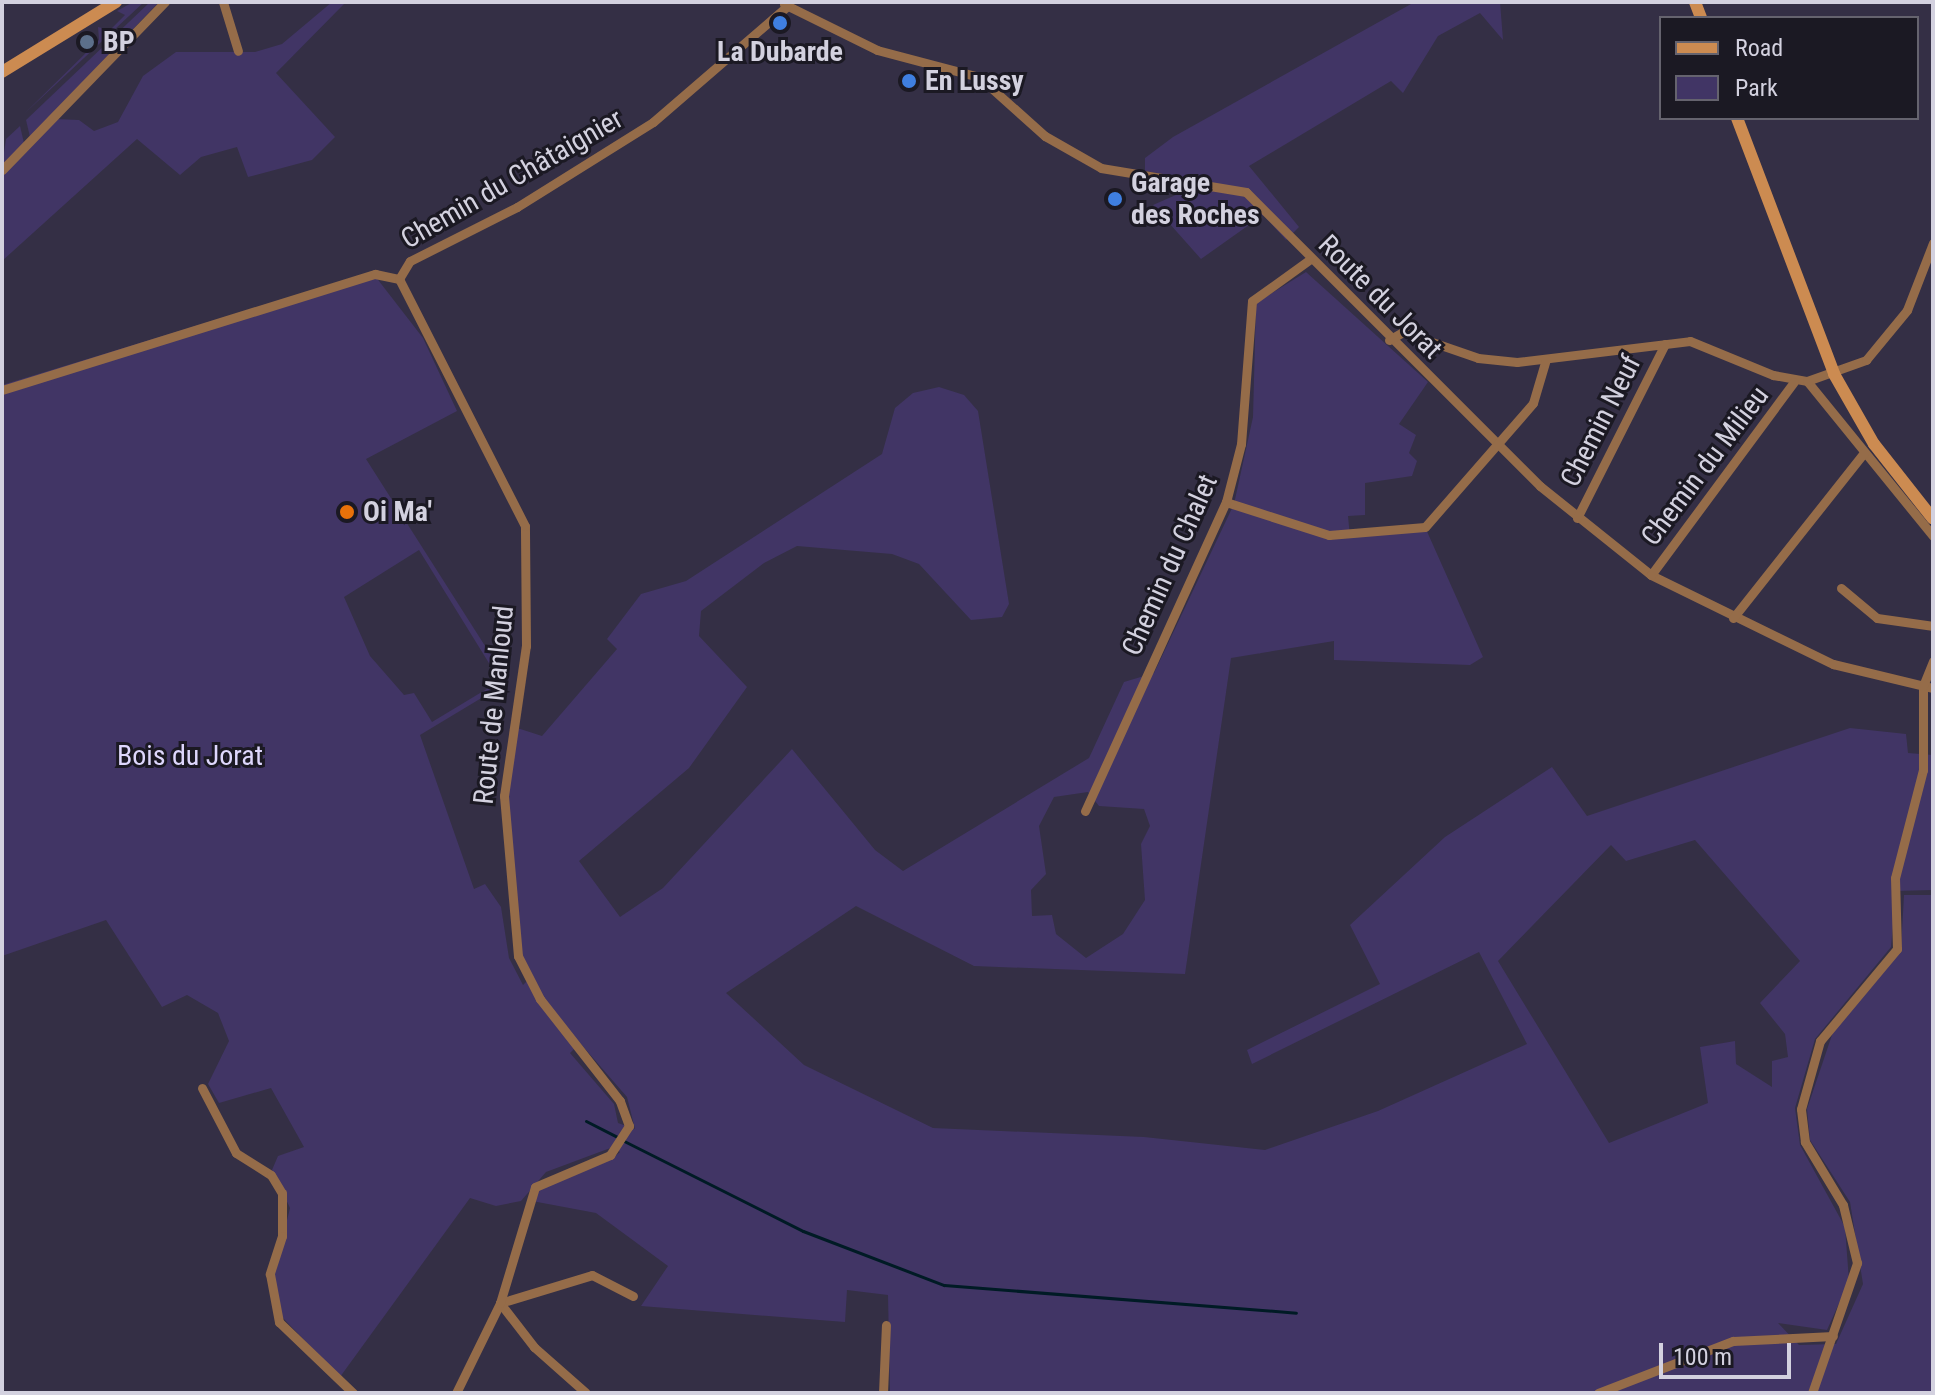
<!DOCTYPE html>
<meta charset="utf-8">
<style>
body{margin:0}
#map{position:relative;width:1935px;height:1395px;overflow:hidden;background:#342f45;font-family:"Roboto Condensed",sans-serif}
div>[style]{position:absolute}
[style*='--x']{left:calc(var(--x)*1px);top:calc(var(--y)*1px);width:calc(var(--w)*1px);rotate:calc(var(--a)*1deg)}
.green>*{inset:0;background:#413565}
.stream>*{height:3px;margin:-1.5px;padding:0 1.5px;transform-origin:1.5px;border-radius:1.5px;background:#001b25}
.minor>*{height:9px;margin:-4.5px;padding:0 4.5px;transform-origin:4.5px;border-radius:4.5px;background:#956c49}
.secondary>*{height:12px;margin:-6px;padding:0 6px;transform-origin:6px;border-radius:6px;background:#cc8b51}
.dots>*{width:22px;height:22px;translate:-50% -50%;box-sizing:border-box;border:4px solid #1b1923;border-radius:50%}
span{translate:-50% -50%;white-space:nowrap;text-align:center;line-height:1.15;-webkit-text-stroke:6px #1b1923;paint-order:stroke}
.poi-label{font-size:28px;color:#d3d1df;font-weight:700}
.left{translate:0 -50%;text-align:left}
.street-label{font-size:28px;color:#d3d1df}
.park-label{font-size:28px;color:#ded7fd}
.frame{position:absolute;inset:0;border:4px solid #d3d1df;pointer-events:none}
.legend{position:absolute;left:1659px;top:16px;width:260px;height:104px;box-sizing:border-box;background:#1b1923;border:2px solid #65636e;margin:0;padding:10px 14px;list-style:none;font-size:24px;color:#d3d1df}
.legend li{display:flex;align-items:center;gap:16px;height:40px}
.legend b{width:40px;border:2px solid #65636e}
.scale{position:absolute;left:1659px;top:1343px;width:132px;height:36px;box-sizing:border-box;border:4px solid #d3d1df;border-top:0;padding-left:10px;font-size:24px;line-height:28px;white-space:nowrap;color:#d3d1df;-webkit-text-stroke:6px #1b1923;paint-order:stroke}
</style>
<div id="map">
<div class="green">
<i style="clip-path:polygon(133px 2px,144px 2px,24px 114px,99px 40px,98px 27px,110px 30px,125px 15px,117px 11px)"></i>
<i style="clip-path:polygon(150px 2px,158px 2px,158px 3px,30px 137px,26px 120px)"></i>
<i style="clip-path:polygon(332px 2px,346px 2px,276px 73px,335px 137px,312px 160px,248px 177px,237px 147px,201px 157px,180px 175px,137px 139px,2px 261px,2px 170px,55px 119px,79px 120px,94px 131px,118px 122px,143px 76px,176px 52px,255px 52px,282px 44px)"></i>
<i style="clip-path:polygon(1500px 2px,1503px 40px,1480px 13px,1438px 36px,1403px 93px,1391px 81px,1249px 166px,1299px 227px,1286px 240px,1263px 215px,1201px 259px,1153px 205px,1178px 194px,1175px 176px,1145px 171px,1145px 158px,1173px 137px,1411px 4px)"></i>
<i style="clip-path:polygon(20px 126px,24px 143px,2px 166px,6px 139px)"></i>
<i style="clip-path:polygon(evenodd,372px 272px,423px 338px,457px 411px,366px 459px,508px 682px,420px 735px,474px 889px,485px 884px,501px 907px,509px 958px,523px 985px,529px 979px,518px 956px,505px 844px,511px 726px,542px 736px,617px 649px,607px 639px,641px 594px,686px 581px,882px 454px,895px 408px,913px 393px,939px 387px,964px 395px,978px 411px,1009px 604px,1002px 617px,971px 620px,919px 564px,892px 554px,797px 546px,764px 563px,701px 611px,699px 636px,747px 687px,689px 768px,579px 861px,620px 917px,663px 888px,792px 749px,875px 850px,903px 871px,1089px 758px,1124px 682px,1154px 673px,1234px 504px,1253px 417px,1256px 303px,1306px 272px,1428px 382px,1399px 424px,1416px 435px,1409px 453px,1417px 461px,1412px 476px,1365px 483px,1365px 515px,1348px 516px,1350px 537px,1425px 527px,1483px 657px,1470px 665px,1334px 660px,1334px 641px,1231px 658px,1185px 974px,974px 966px,856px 906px,726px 993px,804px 1065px,933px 1128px,1144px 1137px,1265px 1150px,1378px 1111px,1527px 1044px,1479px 952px,1252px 1064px,1247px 1050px,1380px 984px,1350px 925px,1445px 837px,1552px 767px,1587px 816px,1850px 728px,1906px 734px,1908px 753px,1933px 755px,1933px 890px,1896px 891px,1891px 947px,1815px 1039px,1795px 1108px,1800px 1145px,1845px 1227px,1849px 1281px,1827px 1330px,1778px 1323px,1799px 1345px,1836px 1344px,1863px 1284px,1850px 1202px,1810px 1140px,1807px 1109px,1834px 1029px,1901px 949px,1904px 895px,1933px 895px,1933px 1393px,890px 1393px,888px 1295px,847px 1290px,845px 1322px,641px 1306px,668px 1266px,596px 1213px,532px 1201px,538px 1190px,612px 1159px,620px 1152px,613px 1147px,546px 1172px,521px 1201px,496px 1206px,470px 1198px,340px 1377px,281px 1316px,274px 1274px,290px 1208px,272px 1170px,278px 1156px,304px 1147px,271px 1088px,219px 1103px,208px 1084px,229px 1041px,218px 1013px,187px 995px,162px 1007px,106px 920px,2px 956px,2px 385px,372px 272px,419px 550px,500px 681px,432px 722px,414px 693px,404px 695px,370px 656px,344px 597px,419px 550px,372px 272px,1088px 792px,1099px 806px,1144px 809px,1150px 826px,1141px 844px,1145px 900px,1123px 934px,1086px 958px,1056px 934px,1052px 915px,1032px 916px,1031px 890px,1046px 874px,1039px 826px,1054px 797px,1088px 792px,372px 272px,1695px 840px,1800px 961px,1760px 1003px,1785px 1034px,1788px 1057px,1772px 1061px,1772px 1087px,1736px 1064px,1735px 1041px,1700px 1047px,1708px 1103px,1609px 1143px,1498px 961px,1611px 845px,1626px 861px,1695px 840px,372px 272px,580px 1043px,627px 1097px,635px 1129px,618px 1123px,614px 1104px,570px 1053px,580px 1043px)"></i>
</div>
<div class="stream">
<i style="--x:586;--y:1121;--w:36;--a:27"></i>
<i style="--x:624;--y:1141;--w:200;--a:26.7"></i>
<i style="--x:803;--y:1231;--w:151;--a:21"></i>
<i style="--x:944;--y:1285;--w:353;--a:4.5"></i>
</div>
<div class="minor">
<i style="--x:223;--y:2;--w:51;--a:73"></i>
<i style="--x:784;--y:4;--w:104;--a:26.3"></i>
<i style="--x:877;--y:50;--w:106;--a:14.8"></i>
<i style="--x:979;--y:77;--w:89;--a:41.8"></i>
<i style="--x:1045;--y:136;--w:64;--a:29.7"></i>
<i style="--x:1101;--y:168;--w:147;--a:9.4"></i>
<i style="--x:1246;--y:192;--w:416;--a:45"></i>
<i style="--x:1540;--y:486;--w:142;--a:38.7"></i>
<i style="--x:1651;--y:575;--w:203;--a:26.1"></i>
<i style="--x:1833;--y:664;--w:103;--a:13.5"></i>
<i style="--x:2;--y:170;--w:234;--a:-45.9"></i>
<i style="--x:1389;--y:340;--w:16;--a:-30"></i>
<i style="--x:1403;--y:332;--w:79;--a:19.1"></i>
<i style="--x:1478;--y:358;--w:39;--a:6"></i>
<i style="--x:1517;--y:362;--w:174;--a:-6.9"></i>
<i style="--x:1690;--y:341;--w:90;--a:22.3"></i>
<i style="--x:1773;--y:375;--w:35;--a:10"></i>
<i style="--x:1807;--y:381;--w:200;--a:50.9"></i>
<i style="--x:1807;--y:381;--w:63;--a:-19.6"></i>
<i style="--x:1866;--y:360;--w:65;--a:-50.6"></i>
<i style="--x:1907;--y:310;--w:72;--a:-68.8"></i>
<i style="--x:2;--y:390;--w:391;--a:-17.3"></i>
<i style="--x:375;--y:274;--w:25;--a:12"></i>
<i style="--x:1226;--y:502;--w:108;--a:17.8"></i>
<i style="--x:1329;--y:535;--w:96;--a:-4.8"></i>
<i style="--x:1425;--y:527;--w:164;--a:-48.9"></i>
<i style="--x:1533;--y:403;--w:46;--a:-73.5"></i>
<i style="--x:1577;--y:518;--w:195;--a:-63.2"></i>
<i style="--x:1651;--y:575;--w:240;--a:-53.5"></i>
<i style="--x:1841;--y:588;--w:47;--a:39.8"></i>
<i style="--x:1877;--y:618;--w:57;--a:8.1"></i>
<i style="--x:1733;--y:618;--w:211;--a:-51.6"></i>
<i style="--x:1085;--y:811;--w:340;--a:-65.5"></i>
<i style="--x:1226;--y:502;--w:60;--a:-75.5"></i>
<i style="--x:1241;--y:444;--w:143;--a:-85.6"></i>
<i style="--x:1252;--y:301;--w:70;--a:-35.7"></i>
<i style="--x:202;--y:1088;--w:73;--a:62.4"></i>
<i style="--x:236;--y:1153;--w:41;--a:32.2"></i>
<i style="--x:271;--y:1175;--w:21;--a:59"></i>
<i style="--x:282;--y:1193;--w:43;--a:90"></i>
<i style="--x:282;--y:1236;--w:40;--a:108"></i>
<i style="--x:270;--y:1274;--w:49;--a:79.4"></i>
<i style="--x:279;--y:1322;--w:103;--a:43.8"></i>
<i style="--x:500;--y:1303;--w:96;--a:-16.9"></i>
<i style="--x:592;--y:1275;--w:46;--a:27.1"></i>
<i style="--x:500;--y:1303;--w:56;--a:52.3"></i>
<i style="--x:534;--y:1347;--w:69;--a:41.5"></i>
<i style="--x:456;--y:1393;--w:100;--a:-63.9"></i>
<i style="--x:500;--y:1303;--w:121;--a:-73.2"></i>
<i style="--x:535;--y:1187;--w:82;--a:-23.1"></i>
<i style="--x:610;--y:1155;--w:35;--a:-57"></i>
<i style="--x:629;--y:1126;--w:27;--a:-110"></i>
<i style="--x:620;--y:1101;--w:130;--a:-128.1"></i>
<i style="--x:540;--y:999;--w:48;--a:-117.1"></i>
<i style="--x:518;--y:956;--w:161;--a:-95"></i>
<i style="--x:504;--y:796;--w:152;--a:-81.7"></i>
<i style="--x:526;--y:646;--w:120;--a:-90.5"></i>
<i style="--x:525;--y:526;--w:277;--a:-117"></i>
<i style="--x:399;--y:279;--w:21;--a:-59"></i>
<i style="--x:410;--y:261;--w:120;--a:-26.8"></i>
<i style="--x:517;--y:207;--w:160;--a:-32"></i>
<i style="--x:653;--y:122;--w:176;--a:-40.8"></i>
<i style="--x:883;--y:1393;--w:68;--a:-87.5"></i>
<i style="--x:1598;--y:1393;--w:145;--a:-21.1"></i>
<i style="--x:1733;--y:1341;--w:100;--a:-2.9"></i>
<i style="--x:1812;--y:1393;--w:138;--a:-70.9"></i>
<i style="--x:1857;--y:1263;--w:60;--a:-103.6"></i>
<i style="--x:1843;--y:1205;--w:74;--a:-121.1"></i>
<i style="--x:1805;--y:1142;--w:33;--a:-97"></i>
<i style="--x:1801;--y:1109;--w:71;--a:-74.4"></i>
<i style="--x:1820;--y:1041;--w:120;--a:-50.1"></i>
<i style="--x:1897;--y:949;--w:71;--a:-91.6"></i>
<i style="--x:1895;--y:878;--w:112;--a:-75.5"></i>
<i style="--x:1923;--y:770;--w:84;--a:-90"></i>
<i style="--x:1923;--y:686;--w:27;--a:-68"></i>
</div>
<div class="secondary">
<i style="--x:1695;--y:2;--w:17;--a:69"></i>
<i style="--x:2;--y:72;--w:134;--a:-31.6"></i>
<i style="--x:1737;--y:118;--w:274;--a:69.2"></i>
<i style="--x:1834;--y:374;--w:81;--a:60.3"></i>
<i style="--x:1874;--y:444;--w:95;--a:51.8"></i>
</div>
<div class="dots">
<i style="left:780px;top:23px;background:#3f7fe0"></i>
<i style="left:87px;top:42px;background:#5c6f8a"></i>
<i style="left:909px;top:81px;background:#3f7fe0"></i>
<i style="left:1115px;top:199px;background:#3f7fe0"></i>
<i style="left:347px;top:512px;background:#e8710a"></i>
</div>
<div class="poi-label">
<span class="left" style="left:103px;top:42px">BP</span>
<span style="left:780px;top:52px">La Dubarde</span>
<span class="left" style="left:925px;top:81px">En Lussy</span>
<span class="left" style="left:1131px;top:199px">Garage<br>des Roches</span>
<span class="left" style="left:363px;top:512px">Oi Ma'</span>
</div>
<div class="street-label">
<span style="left:512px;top:179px;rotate:-30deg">Chemin du Châtaignier</span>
<span style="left:1380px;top:297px;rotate:45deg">Route du Jorat</span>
<span style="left:1601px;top:421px;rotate:-63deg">Chemin Neuf</span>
<span style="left:1705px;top:466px;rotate:-53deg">Chemin du Milieu</span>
<span style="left:1170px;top:565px;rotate:-66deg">Chemin du Chalet</span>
<span style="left:494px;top:705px;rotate:-84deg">Route de Manloud</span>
</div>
<div class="park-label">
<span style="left:190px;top:756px">Bois du Jorat</span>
</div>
<div class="frame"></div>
<ul class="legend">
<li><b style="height:10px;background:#cc8b51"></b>Road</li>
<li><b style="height:22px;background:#413565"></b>Park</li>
</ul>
<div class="scale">100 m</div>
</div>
